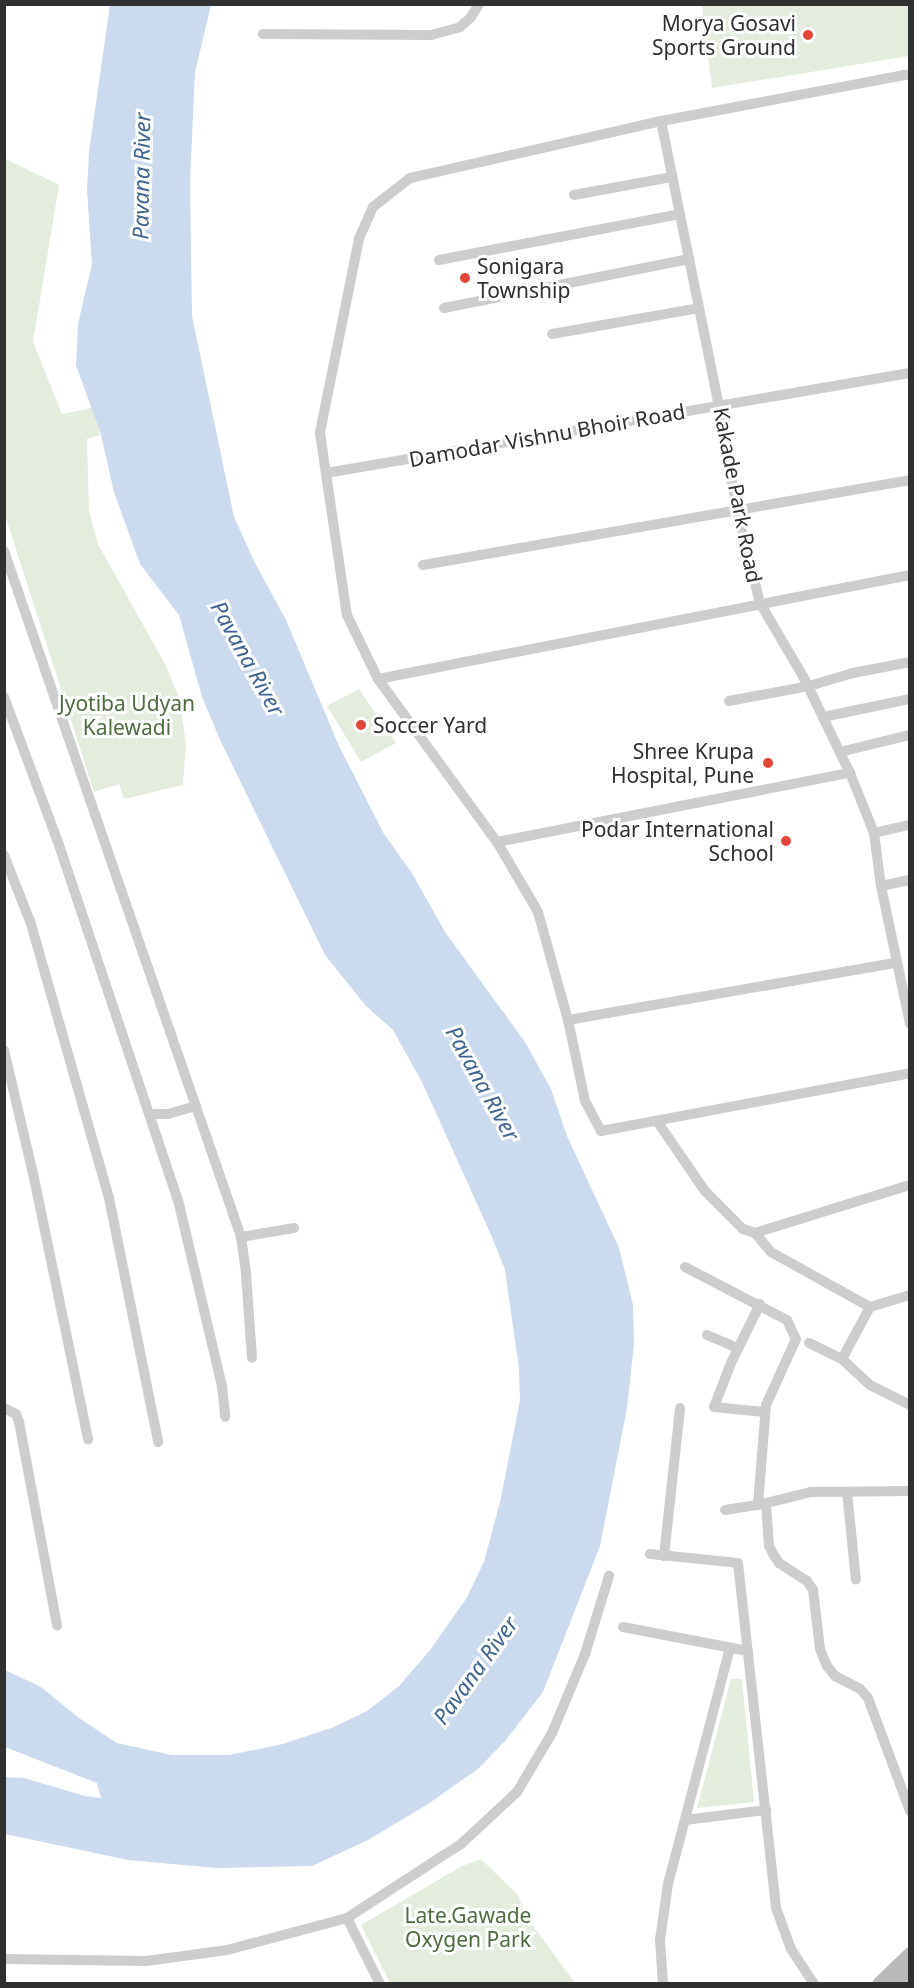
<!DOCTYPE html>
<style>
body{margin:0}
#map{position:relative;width:914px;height:1988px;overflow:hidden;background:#fff;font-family:"Noto Sans",sans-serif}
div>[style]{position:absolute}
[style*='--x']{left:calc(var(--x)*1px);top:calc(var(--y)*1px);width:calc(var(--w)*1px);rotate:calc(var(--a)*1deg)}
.green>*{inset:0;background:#e4ecde}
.water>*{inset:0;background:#cbdaec}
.street>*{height:10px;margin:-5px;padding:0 5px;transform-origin:5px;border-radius:5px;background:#cdcdcd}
.secondary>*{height:15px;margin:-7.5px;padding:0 7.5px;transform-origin:7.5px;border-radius:7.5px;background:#bababa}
.dots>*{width:16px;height:16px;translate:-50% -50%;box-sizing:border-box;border:3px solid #fff;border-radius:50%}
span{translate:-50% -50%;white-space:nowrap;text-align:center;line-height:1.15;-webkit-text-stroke:6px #fff;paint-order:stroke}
.poi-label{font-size:21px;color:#303030}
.right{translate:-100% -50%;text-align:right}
.left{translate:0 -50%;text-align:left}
.street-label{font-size:21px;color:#303030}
.park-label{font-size:21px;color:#4c6b3e}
.water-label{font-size:22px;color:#3f6490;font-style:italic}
.frame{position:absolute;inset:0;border:6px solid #303030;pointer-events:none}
</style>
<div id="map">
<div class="green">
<i style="clip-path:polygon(702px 5px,908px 5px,909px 56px,712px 88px)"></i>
<i style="clip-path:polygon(4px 158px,59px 185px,33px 342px,62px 414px,92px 408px,100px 435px,87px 439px,89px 511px,98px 544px,165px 664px,180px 700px,186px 744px,183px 785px,124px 799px,119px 784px,94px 792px,5px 515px)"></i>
<i style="clip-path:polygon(359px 689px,396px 743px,361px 762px,327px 706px)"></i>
<i style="clip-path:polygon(731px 1679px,742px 1679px,754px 1802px,697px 1808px)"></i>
<i style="clip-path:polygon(481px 1859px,518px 1895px,526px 1916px,575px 1983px,390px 1983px,361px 1925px,462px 1866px)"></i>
</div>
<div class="water">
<i style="clip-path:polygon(110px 5px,211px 5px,195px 72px,190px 181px,192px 316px,234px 517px,255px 563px,286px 620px,339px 746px,384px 834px,412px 873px,445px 932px,525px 1042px,551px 1089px,567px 1136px,619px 1248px,633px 1305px,634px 1344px,627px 1408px,600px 1546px,543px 1692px,505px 1741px,478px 1769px,428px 1804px,368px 1840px,312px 1866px,217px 1868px,128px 1860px,5px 1834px,5px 1777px,24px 1778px,85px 1796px,101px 1798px,97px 1783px,5px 1747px,5px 1670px,41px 1687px,79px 1718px,117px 1743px,171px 1755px,229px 1755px,283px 1744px,334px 1727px,367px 1711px,399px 1686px,430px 1650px,466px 1599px,484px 1562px,501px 1498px,520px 1400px,519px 1369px,505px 1270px,492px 1237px,422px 1082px,393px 1030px,366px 1006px,325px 955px,221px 742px,202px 697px,179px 615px,140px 564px,114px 492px,101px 435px,76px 365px,78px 324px,92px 264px,87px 190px,89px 152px)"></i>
</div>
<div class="street">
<i style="--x:263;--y:34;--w:168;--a:0.3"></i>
<i style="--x:431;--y:35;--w:30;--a:-15"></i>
<i style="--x:460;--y:27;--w:15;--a:-42"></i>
<i style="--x:471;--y:17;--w:15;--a:-58"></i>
<i style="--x:910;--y:74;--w:253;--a:169.3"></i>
<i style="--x:661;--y:121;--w:257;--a:167.2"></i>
<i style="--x:410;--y:178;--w:47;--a:141.9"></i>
<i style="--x:373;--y:207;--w:35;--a:114"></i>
<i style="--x:359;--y:239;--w:198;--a:101.4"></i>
<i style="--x:320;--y:433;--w:184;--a:81.6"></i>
<i style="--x:347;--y:615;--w:71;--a:64.2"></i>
<i style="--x:378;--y:679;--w:202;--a:53.9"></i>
<i style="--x:497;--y:842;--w:81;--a:59.6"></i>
<i style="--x:538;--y:912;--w:112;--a:74.5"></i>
<i style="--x:568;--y:1020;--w:83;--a:78.1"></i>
<i style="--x:585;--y:1101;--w:34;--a:62"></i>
<i style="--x:601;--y:1131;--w:314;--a:-10.6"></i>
<i style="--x:661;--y:121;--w:290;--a:78.5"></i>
<i style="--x:719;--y:405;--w:108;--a:80.4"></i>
<i style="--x:737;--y:511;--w:95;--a:76"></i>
<i style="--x:760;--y:603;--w:87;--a:59.6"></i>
<i style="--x:804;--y:678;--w:106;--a:64.2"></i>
<i style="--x:850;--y:773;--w:65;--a:68.2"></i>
<i style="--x:874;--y:833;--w:53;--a:82.5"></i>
<i style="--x:881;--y:886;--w:141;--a:78.1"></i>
<i style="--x:574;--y:195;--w:100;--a:-10.4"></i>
<i style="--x:439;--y:260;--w:245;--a:-10.8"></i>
<i style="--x:444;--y:308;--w:250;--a:-11.3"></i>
<i style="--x:552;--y:334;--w:149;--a:-10"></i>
<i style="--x:326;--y:473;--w:592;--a:-9.72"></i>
<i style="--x:4;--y:551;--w:726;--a:70.94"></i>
<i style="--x:241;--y:1237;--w:37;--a:82"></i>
<i style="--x:246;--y:1274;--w:84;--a:85.9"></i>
<i style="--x:423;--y:565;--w:494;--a:-9.9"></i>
<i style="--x:378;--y:679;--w:542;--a:-11.06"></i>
<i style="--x:4;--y:697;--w:158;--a:69.6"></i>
<i style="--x:59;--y:845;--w:374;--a:71.5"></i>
<i style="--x:178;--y:1200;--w:191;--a:76.7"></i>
<i style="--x:222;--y:1386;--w:31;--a:84"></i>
<i style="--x:729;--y:701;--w:81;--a:-10.6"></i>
<i style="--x:809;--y:686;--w:46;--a:-16.5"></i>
<i style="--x:853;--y:673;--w:58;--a:-10.9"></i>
<i style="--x:823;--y:717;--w:89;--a:-11.7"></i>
<i style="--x:840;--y:752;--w:72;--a:-13.7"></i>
<i style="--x:874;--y:833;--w:37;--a:-13"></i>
<i style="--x:497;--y:842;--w:360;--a:-11.1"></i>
<i style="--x:4;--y:855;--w:74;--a:68.6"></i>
<i style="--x:31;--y:924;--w:285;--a:74.1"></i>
<i style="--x:109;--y:1198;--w:249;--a:78.6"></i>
<i style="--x:881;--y:886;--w:30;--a:-12"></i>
<i style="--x:568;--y:1020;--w:333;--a:-9.9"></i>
<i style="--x:4;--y:1050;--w:131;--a:76.8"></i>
<i style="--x:34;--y:1178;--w:267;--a:78.3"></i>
<i style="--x:151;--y:1114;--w:17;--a:0"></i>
<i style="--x:168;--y:1114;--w:29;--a:-16"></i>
<i style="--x:657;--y:1121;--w:85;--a:55.6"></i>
<i style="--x:705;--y:1191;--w:54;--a:45"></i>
<i style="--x:743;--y:1229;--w:13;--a:18"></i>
<i style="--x:755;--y:1233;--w:25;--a:50"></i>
<i style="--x:771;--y:1252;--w:113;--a:29.1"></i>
<i style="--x:755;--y:1233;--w:162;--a:-17.2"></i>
<i style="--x:241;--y:1237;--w:54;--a:-9.6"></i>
<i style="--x:685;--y:1267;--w:115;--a:27.5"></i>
<i style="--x:787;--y:1320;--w:21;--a:65"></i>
<i style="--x:796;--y:1339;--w:72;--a:114.4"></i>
<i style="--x:766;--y:1405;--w:100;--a:94.6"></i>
<i style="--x:758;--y:1505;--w:55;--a:-13.8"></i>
<i style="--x:811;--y:1492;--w:99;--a:-0.6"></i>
<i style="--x:910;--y:1295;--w:42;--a:163.3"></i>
<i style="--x:870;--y:1307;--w:59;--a:118.3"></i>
<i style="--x:842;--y:1359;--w:38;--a:43"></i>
<i style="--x:870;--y:1385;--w:45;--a:26.6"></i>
<i style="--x:760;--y:1304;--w:66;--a:116.2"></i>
<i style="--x:731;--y:1363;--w:47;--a:111.1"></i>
<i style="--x:714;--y:1407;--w:51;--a:5.6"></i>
<i style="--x:707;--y:1335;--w:34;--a:23"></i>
<i style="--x:809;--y:1343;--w:37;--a:26"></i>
<i style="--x:4;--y:1408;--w:13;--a:27"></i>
<i style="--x:16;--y:1414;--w:9;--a:69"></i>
<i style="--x:19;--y:1422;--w:207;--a:79.4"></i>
<i style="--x:847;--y:1492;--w:88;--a:84.2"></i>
<i style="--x:766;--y:1504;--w:42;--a:85.9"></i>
<i style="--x:769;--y:1546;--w:9;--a:63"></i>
<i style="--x:773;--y:1554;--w:11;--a:56"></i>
<i style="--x:779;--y:1563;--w:33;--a:33"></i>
<i style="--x:807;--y:1581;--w:11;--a:56"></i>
<i style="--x:813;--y:1590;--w:59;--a:83.2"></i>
<i style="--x:820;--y:1649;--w:18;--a:68"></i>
<i style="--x:827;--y:1666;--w:13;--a:51"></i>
<i style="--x:835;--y:1676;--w:28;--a:27"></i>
<i style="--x:860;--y:1689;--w:12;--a:48"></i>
<i style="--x:868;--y:1698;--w:121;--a:69.6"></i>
<i style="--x:725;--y:1510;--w:33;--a:-9"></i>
<i style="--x:650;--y:1554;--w:88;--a:5.8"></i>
<i style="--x:738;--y:1563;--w:347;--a:83.7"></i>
<i style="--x:776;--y:1908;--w:44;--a:69.9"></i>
<i style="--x:791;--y:1949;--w:42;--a:56.7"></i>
<i style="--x:664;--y:1556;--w:149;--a:-83.8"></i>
<i style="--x:623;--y:1627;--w:127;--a:10.9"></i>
<i style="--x:685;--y:1820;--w:82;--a:-7"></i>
<i style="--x:347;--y:1918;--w:74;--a:63.4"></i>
<i style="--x:4;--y:1959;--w:142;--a:0.8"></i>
<i style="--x:146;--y:1961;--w:82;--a:-7.7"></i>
<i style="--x:227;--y:1950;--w:124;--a:-14.9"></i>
<i style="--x:347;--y:1918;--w:136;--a:-33"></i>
<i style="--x:461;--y:1844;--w:76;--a:-42.9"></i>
<i style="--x:517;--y:1792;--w:69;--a:-59.3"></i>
<i style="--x:552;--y:1733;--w:86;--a:-67.3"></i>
<i style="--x:585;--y:1654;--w:82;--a:-72.9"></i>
<i style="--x:663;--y:1984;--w:44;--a:-93.9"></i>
<i style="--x:660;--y:1940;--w:57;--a:-81.9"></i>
<i style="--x:668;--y:1884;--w:244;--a:-75.3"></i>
</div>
<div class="secondary">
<i style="--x:879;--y:1984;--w:43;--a:-44.1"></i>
<i style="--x:896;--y:1984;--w:21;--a:-47"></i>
</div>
<div class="dots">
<i style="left:808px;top:35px;background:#e14638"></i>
<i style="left:465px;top:278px;background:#e14638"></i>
<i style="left:361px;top:725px;background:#e14638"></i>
<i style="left:768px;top:763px;background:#e14638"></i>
<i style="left:786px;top:841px;background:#e14638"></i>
</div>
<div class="poi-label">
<span class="right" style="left:796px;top:35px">Morya Gosavi<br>Sports Ground</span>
<span class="left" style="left:477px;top:278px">Sonigara<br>Township</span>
<span class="left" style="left:373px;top:725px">Soccer Yard</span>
<span class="right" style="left:754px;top:763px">Shree Krupa<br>Hospital, Pune</span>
<span class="right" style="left:774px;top:841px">Podar International<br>School</span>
</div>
<div class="street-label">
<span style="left:547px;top:435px;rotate:-10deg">Damodar Vishnu Bhoir Road</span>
<span style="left:738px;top:495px;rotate:79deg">Kakade Park Road</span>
</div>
<div class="park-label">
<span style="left:127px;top:715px">Jyotiba Udyan<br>Kalewadi</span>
<span style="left:468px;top:1927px">Late.Gawade<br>Oxygen Park</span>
</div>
<div class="water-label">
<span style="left:141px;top:176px;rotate:-89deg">Pavana River</span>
<span style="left:248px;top:658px;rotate:61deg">Pavana River</span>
<span style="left:483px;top:1083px;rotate:61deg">Pavana River</span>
<span style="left:475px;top:1670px;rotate:-54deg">Pavana River</span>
</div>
<div class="frame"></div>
</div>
